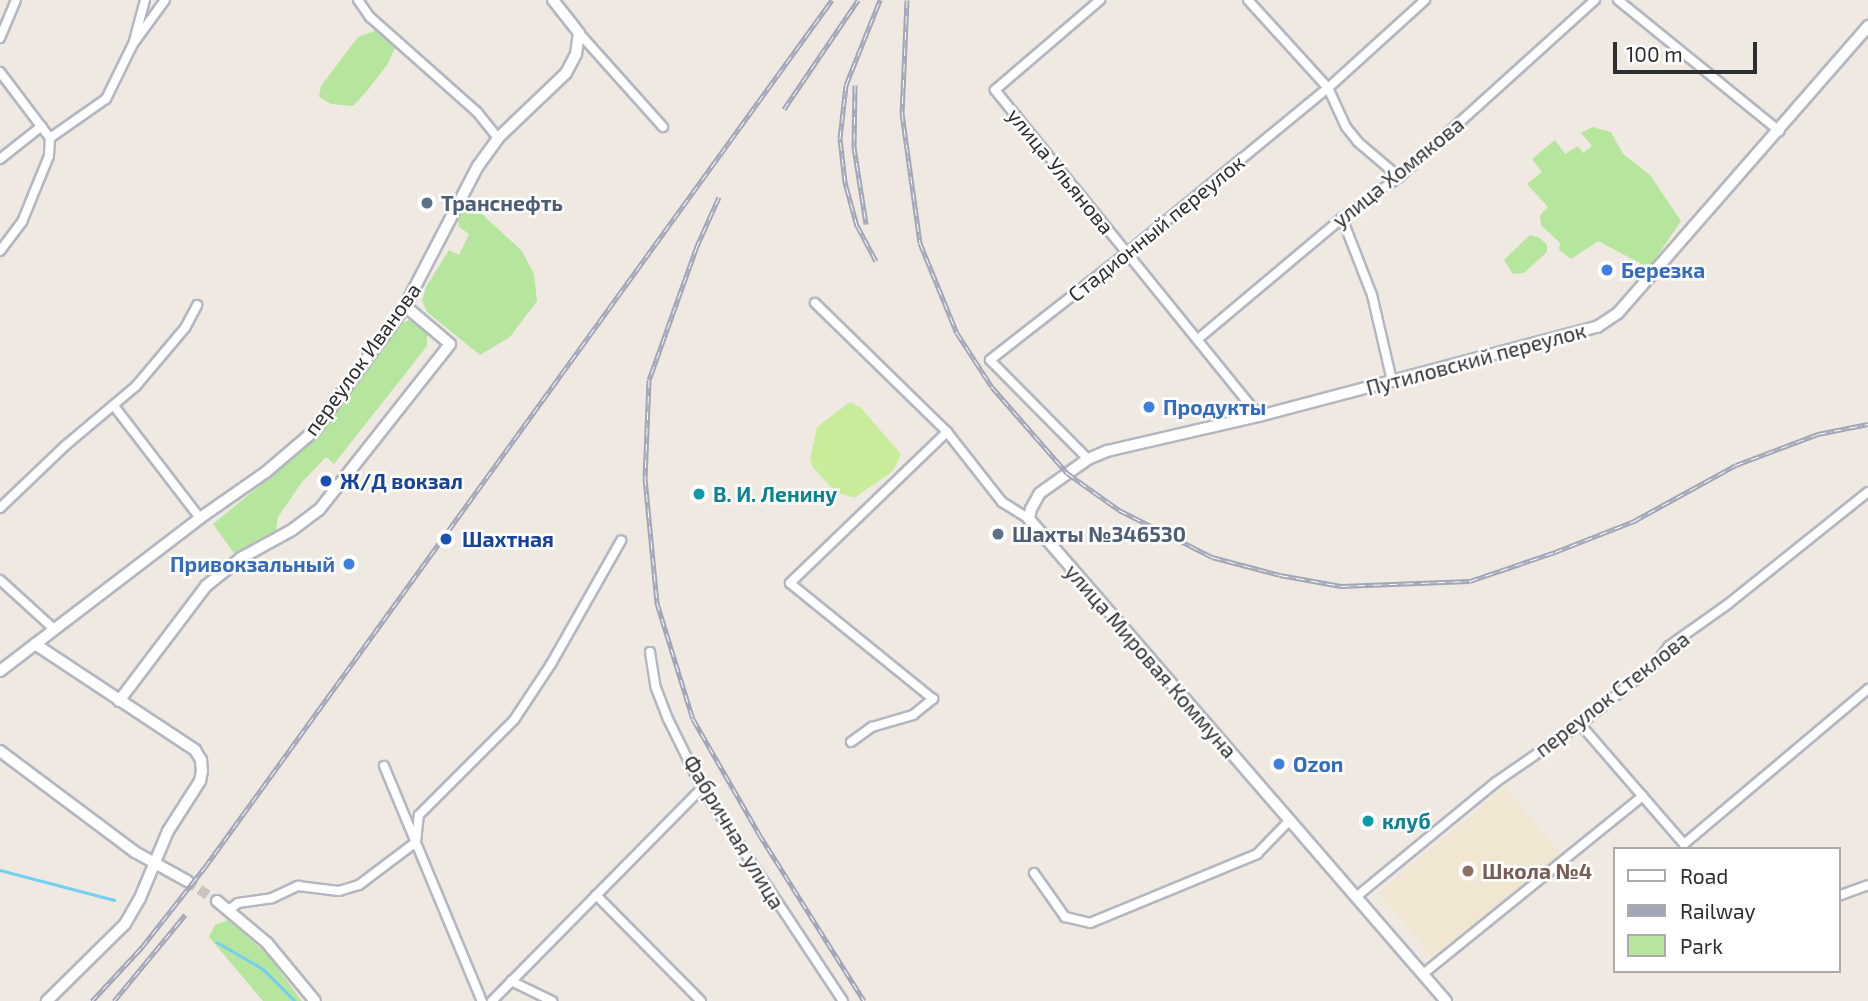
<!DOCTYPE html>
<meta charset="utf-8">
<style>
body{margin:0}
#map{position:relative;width:1868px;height:1001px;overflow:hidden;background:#efe9e1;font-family:"Exo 2",sans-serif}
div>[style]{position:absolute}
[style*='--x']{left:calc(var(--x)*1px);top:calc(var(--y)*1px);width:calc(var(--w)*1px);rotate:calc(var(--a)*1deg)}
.education>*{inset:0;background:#f0e6d1;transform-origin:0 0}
.green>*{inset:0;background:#b6e59e}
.pitch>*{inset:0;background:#c9ec9a}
.stream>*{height:2.5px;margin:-1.25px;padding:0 1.25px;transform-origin:1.25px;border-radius:1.25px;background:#75cff0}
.secondary-tunnel>*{height:10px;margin-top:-5px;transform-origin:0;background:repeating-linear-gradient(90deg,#c8c4bd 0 10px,transparent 0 15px)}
.roads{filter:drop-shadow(2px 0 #b4b7c1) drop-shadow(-2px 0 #b4b7c1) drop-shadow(0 2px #b4b7c1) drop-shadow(0 -2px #b4b7c1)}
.street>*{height:8px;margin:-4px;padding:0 4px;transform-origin:4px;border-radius:4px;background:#fff}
.secondary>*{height:10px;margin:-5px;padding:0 5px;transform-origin:5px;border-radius:5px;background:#fff}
.rail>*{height:5px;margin-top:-2.5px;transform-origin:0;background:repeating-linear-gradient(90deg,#fff 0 8px,#a3a6b8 0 16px);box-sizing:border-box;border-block:2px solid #a3a6b8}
.dots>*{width:19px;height:19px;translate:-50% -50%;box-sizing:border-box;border:4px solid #fff;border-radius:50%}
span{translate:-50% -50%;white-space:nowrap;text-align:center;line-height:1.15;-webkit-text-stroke:5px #fff;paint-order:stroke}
.street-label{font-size:21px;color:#2e2e2e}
.service-label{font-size:21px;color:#4e5e75;font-weight:700}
.left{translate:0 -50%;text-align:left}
.shop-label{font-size:21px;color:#366cbe;font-weight:700}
.right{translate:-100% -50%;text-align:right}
.transit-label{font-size:21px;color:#164399;font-weight:700}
.culture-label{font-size:21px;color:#0d838f;font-weight:700}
.education-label{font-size:21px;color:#785e54;font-weight:700}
.legend{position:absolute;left:1613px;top:847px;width:228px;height:126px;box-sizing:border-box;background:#fff;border:2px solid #ababab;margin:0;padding:9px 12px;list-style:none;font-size:21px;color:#2e2e2e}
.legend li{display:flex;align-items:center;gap:14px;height:35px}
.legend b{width:35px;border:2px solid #ababab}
.scale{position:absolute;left:1613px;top:42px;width:144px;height:32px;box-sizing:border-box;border:4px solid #2e2e2e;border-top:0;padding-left:9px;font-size:21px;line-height:24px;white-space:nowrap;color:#2e2e2e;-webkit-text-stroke:5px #fff;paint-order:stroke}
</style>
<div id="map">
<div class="education">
<i style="left:1505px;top:787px;width:89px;height:165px;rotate:50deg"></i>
</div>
<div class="green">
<i style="clip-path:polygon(374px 31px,385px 35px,395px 48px,387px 65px,367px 91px,353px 106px,331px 104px,319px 97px,321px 86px,358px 37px)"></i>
<i style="clip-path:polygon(1592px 127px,1611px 132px,1623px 154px,1650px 175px,1681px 221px,1649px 268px,1598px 241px,1571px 259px,1559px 250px,1560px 243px,1541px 225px,1540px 215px,1548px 207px,1527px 184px,1542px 172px,1532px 159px,1555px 140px,1565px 154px,1578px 146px,1583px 153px,1592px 146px,1581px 133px)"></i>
<i style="clip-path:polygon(471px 204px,522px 251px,534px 274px,537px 301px,510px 337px,480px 355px,427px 312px,422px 301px,426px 287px,449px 250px,459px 255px,469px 234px,459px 227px,458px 219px,463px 209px)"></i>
<i style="clip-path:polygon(1530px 235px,1540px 238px,1547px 245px,1547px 252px,1524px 273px,1513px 274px,1504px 260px)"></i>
<i style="clip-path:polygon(409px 320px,427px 332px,427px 346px,334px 464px,326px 457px,302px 482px,278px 517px,276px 530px,234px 553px,213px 524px,315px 440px,402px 323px)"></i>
<i style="clip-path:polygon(228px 920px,267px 954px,302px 1001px,263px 1001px,209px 937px,215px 925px)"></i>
</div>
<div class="pitch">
<i style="clip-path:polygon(850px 402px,861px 408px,901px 454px,893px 471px,854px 498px,836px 492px,813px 468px,810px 459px,817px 427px)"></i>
</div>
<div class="stream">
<i style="--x:0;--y:870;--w:118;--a:14.7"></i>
<i style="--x:217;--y:942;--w:53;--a:30.4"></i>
<i style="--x:263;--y:969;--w:45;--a:45"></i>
</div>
<div class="secondary-tunnel">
<i style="--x:187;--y:881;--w:36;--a:34"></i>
</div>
<div class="roads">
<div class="street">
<i style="--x:358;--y:0;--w:21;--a:55"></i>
<i style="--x:370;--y:17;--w:143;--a:41.6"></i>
<i style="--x:477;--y:112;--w:33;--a:51"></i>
<i style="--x:1100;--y:0;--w:138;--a:139.4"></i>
<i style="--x:995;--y:90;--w:419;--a:51"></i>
<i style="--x:1248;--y:0;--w:119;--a:47.7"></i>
<i style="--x:1328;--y:88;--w:43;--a:65.2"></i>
<i style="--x:1346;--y:127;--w:19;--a:51"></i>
<i style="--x:1358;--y:142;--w:54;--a:40.5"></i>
<i style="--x:1618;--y:0;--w:208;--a:39.1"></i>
<i style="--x:579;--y:33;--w:126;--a:48.2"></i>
<i style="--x:0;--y:38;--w:41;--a:-67.2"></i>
<i style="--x:134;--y:41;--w:42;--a:-75"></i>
<i style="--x:0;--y:72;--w:83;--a:52.9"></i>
<i style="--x:50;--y:138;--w:68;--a:-34.9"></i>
<i style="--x:106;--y:99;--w:61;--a:-63.9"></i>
<i style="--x:133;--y:44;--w:54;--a:-54"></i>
<i style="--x:0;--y:159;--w:53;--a:-38.2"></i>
<i style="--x:1342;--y:218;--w:83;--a:68.7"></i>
<i style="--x:1372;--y:295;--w:88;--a:76.9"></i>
<i style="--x:0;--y:251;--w:36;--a:-53"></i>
<i style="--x:22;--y:222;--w:71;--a:-67.8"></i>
<i style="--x:49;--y:156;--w:18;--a:-87"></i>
<i style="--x:815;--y:303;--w:185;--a:44.3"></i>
<i style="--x:947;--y:432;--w:89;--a:51.8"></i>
<i style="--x:1002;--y:502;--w:32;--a:32"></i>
<i style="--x:1198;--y:339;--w:188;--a:-40"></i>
<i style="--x:1342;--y:218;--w:70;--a:-35.7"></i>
<i style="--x:1399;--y:177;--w:264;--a:-42.1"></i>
<i style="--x:114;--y:406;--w:141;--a:52.5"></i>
<i style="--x:1088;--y:459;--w:139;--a:-134.7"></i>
<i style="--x:990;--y:360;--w:175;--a:-38"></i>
<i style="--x:1128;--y:252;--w:259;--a:-39.4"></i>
<i style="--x:1328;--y:88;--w:131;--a:-42.2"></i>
<i style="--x:0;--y:508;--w:91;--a:-43.7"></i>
<i style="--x:66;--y:445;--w:92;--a:-40.1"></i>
<i style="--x:136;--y:386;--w:76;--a:-49.8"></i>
<i style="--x:185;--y:328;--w:26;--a:-62"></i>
<i style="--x:0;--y:580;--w:73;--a:42.2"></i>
<i style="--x:650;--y:652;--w:36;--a:81"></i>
<i style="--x:656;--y:688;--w:33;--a:69"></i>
<i style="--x:668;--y:719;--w:77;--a:63.8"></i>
<i style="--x:702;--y:788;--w:255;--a:56.5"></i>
<i style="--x:1580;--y:724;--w:159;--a:49.1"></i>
<i style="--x:1684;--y:844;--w:241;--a:-40.1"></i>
<i style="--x:851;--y:742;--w:26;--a:-36"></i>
<i style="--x:872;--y:727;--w:43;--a:-16.3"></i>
<i style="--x:913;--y:715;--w:26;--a:-39"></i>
<i style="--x:933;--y:699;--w:184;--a:-141"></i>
<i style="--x:790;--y:583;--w:218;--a:-43.9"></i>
<i style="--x:384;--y:766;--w:255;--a:67.4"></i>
<i style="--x:1034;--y:873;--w:54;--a:54.8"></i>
<i style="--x:1065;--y:917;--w:26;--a:13"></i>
<i style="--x:1090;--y:923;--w:181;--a:-22.4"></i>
<i style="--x:1257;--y:854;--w:47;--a:-45.9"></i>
<i style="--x:596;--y:895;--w:149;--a:45.3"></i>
<i style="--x:1838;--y:896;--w:32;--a:-20"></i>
<i style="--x:1356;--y:897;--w:181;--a:-39.4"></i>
<i style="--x:1496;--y:782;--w:102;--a:-34.6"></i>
<i style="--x:1580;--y:724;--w:93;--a:-38.5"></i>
<i style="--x:1653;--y:666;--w:26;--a:-51"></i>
<i style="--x:1669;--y:646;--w:72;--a:-35.4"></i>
<i style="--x:1728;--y:604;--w:179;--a:-38.7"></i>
<i style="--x:229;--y:910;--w:11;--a:-38"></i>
<i style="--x:238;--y:903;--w:34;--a:-8"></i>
<i style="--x:272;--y:898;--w:29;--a:-25"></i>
<i style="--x:298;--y:886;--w:41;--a:7"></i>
<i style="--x:339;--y:891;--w:21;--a:-17"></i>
<i style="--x:359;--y:885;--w:71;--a:-37"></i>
<i style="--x:416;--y:842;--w:27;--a:-84"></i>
<i style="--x:419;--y:815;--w:134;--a:-45"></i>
<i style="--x:514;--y:720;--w:67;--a:-56.5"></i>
<i style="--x:551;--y:664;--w:142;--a:-60.4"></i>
<i style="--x:1423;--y:974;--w:283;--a:-39"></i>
<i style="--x:511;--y:981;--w:46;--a:26"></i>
<i style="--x:492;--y:1001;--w:299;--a:-45.4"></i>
</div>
<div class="secondary">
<i style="--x:35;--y:644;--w:192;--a:33.5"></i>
<i style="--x:195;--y:750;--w:12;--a:59"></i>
<i style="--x:201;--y:760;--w:11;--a:85"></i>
<i style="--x:202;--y:771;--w:10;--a:101"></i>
<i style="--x:200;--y:781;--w:59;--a:122.6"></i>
<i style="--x:168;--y:831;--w:73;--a:112.7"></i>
<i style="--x:140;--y:898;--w:30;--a:120"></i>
<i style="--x:125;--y:924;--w:110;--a:135.4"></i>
<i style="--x:0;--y:671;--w:252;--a:-37.4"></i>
<i style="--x:200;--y:518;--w:80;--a:-34.9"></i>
<i style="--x:266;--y:472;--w:63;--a:-40.5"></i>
<i style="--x:314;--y:431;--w:155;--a:-53.9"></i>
<i style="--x:405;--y:306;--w:158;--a:-62.5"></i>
<i style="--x:478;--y:166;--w:34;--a:-54"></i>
<i style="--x:498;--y:138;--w:94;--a:-43.7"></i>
<i style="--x:566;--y:73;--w:21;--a:-62"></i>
<i style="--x:576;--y:54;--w:21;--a:-82"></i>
<i style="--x:579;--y:33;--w:42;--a:-128.2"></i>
<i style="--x:119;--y:701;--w:144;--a:-52.9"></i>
<i style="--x:206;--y:586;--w:45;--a:-38.7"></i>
<i style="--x:241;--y:558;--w:58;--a:-28.8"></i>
<i style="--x:292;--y:530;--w:34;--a:-37"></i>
<i style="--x:319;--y:510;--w:211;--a:-51.7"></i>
<i style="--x:450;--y:344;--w:59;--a:-139.8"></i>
<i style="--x:0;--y:751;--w:169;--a:36.8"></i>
<i style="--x:135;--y:852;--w:60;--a:29.1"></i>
<i style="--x:217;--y:901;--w:65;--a:40"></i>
<i style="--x:267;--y:943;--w:75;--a:50.4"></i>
<i style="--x:1446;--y:1001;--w:637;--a:-130.86"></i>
<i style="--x:1029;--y:519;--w:10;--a:-79"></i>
<i style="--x:1031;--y:509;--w:18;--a:-61"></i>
<i style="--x:1040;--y:493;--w:59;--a:-35.3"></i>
<i style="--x:1088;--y:459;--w:21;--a:-23"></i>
<i style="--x:1107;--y:451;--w:156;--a:-13"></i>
<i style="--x:1259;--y:416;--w:350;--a:-14.8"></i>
<i style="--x:1597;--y:327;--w:25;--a:-34"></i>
<i style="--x:1618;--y:313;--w:381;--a:-48.9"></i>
</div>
</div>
<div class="rail">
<i style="--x:907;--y:0;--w:113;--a:92.5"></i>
<i style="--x:902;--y:113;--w:131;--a:82.1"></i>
<i style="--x:920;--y:243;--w:97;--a:67.7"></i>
<i style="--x:957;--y:333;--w:64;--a:57.1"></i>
<i style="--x:992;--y:387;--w:114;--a:48.9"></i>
<i style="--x:1067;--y:473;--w:64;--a:35.4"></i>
<i style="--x:1119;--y:510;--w:104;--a:26.8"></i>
<i style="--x:1212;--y:557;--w:70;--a:14.8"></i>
<i style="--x:1280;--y:575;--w:62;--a:10.2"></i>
<i style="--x:1341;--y:586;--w:129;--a:-2.2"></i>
<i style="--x:1470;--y:581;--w:90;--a:-18.8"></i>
<i style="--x:1555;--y:552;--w:85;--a:-21.4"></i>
<i style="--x:1634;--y:521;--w:116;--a:-28.8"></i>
<i style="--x:1736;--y:465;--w:88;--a:-20.7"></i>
<i style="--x:1818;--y:434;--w:51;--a:-11.3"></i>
<i style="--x:855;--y:85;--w:62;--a:90.9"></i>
<i style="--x:854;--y:147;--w:78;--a:81.1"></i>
<i style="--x:784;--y:109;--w:132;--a:-55.8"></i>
<i style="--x:719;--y:197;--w:54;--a:114.2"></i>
<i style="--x:697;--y:246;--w:142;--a:109.7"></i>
<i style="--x:649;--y:380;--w:98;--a:92.3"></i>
<i style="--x:645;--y:478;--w:126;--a:84.5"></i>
<i style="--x:657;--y:603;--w:121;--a:72.8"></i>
<i style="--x:693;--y:719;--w:133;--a:60.1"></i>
<i style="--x:759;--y:834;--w:197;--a:57.8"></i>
<i style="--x:876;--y:261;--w:40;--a:-118"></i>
<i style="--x:857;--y:226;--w:46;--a:-105.3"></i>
<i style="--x:845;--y:182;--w:44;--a:-96.5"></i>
<i style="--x:840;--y:138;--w:53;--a:-83.5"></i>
<i style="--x:846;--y:85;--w:92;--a:-68.2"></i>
<i style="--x:92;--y:1001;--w:74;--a:-47.2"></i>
<i style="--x:142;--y:947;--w:102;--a:-51.8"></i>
<i style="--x:205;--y:867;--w:1070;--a:-54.13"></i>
<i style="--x:114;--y:1001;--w:112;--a:-50.5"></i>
</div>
<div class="dots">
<i style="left:427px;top:203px;background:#5c6f8a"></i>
<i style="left:1607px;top:270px;background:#3f7fe0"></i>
<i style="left:1149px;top:407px;background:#3f7fe0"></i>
<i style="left:326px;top:481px;background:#1a4fb4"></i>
<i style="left:699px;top:494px;background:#0f9aa8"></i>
<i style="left:998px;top:534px;background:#5c6f8a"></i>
<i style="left:446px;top:539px;background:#1a4fb4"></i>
<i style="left:349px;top:564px;background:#3f7fe0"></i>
<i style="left:1279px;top:764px;background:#3f7fe0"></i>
<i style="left:1368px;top:821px;background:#0f9aa8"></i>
<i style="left:1468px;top:871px;background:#8d6e63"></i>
</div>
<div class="street-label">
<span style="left:1061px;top:171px;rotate:51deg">улица Ульянова</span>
<span style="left:1398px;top:172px;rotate:-39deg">улица Хомякова</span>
<span style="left:1156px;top:228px;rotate:-39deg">Стадионный переулок</span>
<span style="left:362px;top:359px;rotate:-54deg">переулок Иванова</span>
<span style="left:1476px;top:359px;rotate:-15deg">Путиловский переулок</span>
<span style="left:1151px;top:661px;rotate:49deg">улица Мировая Коммуна</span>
<span style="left:1612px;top:694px;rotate:-38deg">переулок Стеклова</span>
<span style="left:734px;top:832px;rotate:59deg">Фабричная улица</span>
</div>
<div class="service-label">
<span class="left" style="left:441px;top:203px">Транснефть</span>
<span class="left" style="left:1012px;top:534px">Шахты №346530</span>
</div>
<div class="shop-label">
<span class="left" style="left:1621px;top:270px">Березка</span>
<span class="left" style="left:1163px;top:407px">Продукты</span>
<span class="right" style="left:335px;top:564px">Привокзальный</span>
<span class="left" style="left:1293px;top:764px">Ozon</span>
</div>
<div class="transit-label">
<span class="left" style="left:340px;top:481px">Ж/Д вокзал</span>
<span class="left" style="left:462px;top:539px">Шахтная</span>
</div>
<div class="culture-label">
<span class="left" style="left:713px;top:494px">В. И. Ленину</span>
<span class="left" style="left:1382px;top:821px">клуб</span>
</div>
<div class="education-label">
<span class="left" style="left:1482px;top:871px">Школа №4</span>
</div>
<ul class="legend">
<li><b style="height:9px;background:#fff"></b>Road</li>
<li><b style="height:9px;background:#a3a6b8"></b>Railway</li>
<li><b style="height:19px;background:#b6e59e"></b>Park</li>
</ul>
<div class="scale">100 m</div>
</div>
